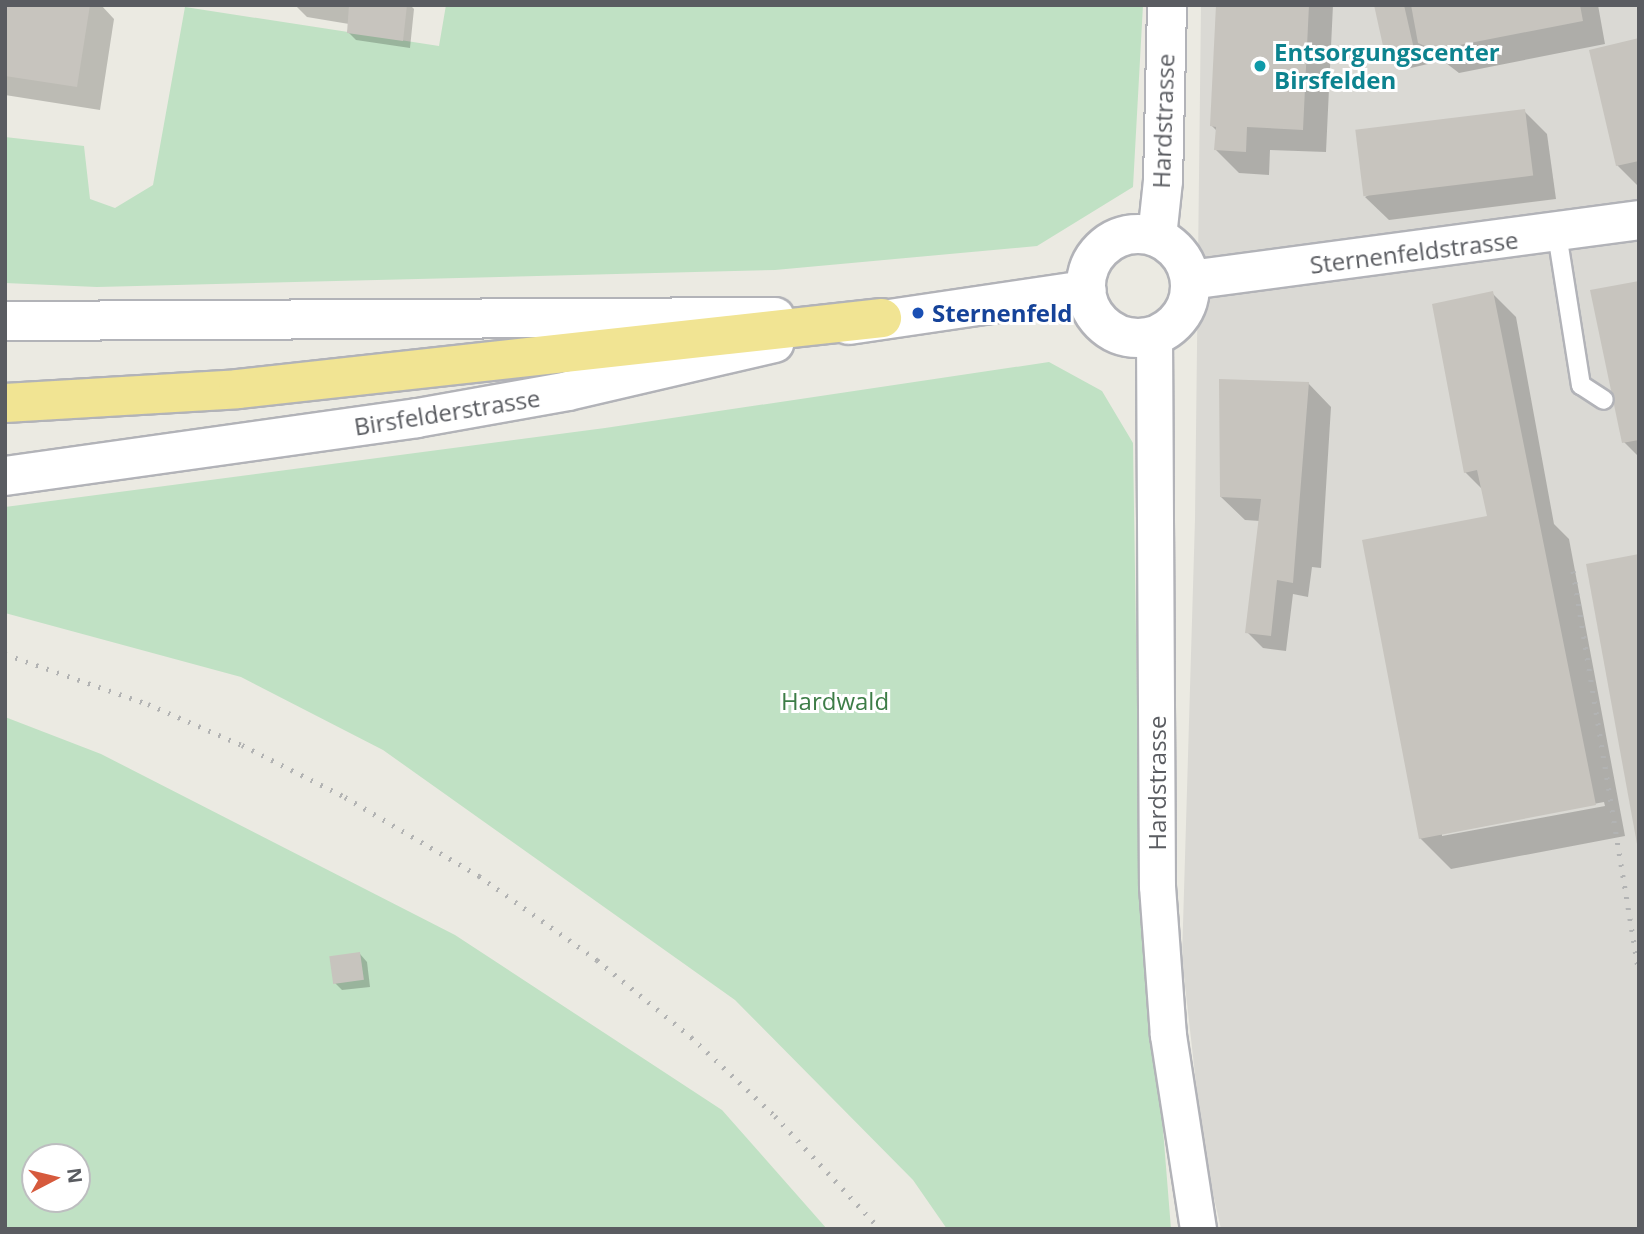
<!DOCTYPE html>
<style>
body{margin:0}
#map{position:relative;width:1644px;height:1234px;overflow:hidden;background:#ebeae2;font-family:"Open Sans",sans-serif}
div>[style]{position:absolute}
[style*='--x']{left:calc(var(--x)*1px);top:calc(var(--y)*1px);width:calc(var(--w)*1px);rotate:calc(var(--a)*1deg)}
.industrial>*{inset:0;background:#dad9d4}
.green>*{inset:0;background:#c0e1c4}
.shadow>*{inset:0;background:#0003}
.building>*{inset:0;background:#c7c4be;transform-origin:0 0}
.roads{filter:drop-shadow(2px 0 #b2b3b8) drop-shadow(-2px 0 #b2b3b8) drop-shadow(0 2px #b2b3b8) drop-shadow(0 -2px #b2b3b8)}
.service>*{height:18px;margin:-9px;padding:0 9px;transform-origin:9px;border-radius:9px;background:#fff}
.minor>*{height:35px;margin:-17.5px;padding:0 17.5px;transform-origin:17.5px;border-radius:17.5px;background:#fff}
.tertiary>*{height:38px;margin:-19px;padding:0 19px;transform-origin:19px;border-radius:19px;background:#fff}
.tertiary>.ring{margin:-19px;padding:0;box-sizing:content-box;background:none;border:38px solid #fff;border-radius:50%}
.motorway>*{height:38px;margin:-19px;padding:0 19px;transform-origin:19px;border-radius:19px;background:#f1e493}
.rail>*{height:5px;margin-top:-2.5px;transform-origin:0;background:repeating-linear-gradient(90deg,#b2b3b3 0 2px,transparent 0 11px)}
.dots>*{width:19px;height:19px;translate:-50% -50%;box-sizing:border-box;border:4px solid #fff;border-radius:50%}
span{translate:-50% -50%;white-space:nowrap;text-align:center;line-height:1.15;-webkit-text-stroke:6px #fff;paint-order:stroke}
.culture-label{font-size:24px;color:#0d838f;font-weight:700}
.left{translate:0 -50%;text-align:left}
.street-label{font-size:24px;color:#5a5c61}
.transit-label{font-size:24px;color:#164399;font-weight:700}
.park-label{font-size:24px;color:#3d7d47}
.frame{position:absolute;inset:0;border:7px solid #5a5c61;pointer-events:none}
.north{position:absolute;left:21px;top:1143px;width:70px;height:70px;box-sizing:border-box;background:#fff;border:2px solid #bdbec0;border-radius:50%;rotate:83deg;font-size:19px;font-weight:700;line-height:28px;text-align:center;color:#5a5c61}
.north::after{content:'';display:block;margin:auto;width:24px;height:32px;background:#d65a3d;clip-path:polygon(50% 0,100% 100%,50% 72%,0 100%)}
</style>
<div id="map">
<div class="industrial">
<i style="clip-path:polygon(1201px 5px,1639px 5px,1639px 1229px,1221px 1229px,1204px 1154px,1182px 959px,1195px 519px)"></i>
</div>
<div class="green">
<i style="clip-path:polygon(446px 5px,1143px 5px,1133px 187px,1037px 246px,775px 270px,97px 287px,5px 283px,5px 137px,84px 146px,90px 199px,115px 208px,153px 185px,185px 7px,439px 46px)"></i>
<i style="clip-path:polygon(1049px 362px,1102px 391px,1133px 443px,1139px 830px,1171px 1229px,947px 1229px,913px 1180px,735px 1000px,383px 750px,241px 677px,5px 613px,5px 507px,605px 428px)"></i>
<i style="clip-path:polygon(evenodd,5px 717px,101px 754px,455px 935px,722px 1110px,827px 1229px,5px 1229px,5px 717px,35px 1157px,77px 1157px,77px 1199px,35px 1199px,35px 1157px)"></i>
</div>
<div class="shadow">
<i style="clip-path:polygon(5px 5px,101px 5px,114px 19px,100px 110px,5px 95px)"></i>
<i style="clip-path:polygon(295px 5px,410px 5px,414px 9px,410px 48px,356px 40px,348px 32px,349px 24px,307px 17px)"></i>
<i style="clip-path:polygon(1218px 5px,1333px 5px,1326px 152px,1270px 150px,1269px 175px,1239px 173px,1215px 149px,1217px 131px,1211px 125px)"></i>
<i style="clip-path:polygon(1376px 5px,1598px 5px,1605px 44px,1459px 73px,1425px 47px,1428px 64px,1402px 70px,1386px 54px)"></i>
<i style="clip-path:polygon(1639px 40px,1639px 187px,1617px 165px)"></i>
<i style="clip-path:polygon(1524px 111px,1547px 134px,1556px 199px,1389px 220px,1365px 197px)"></i>
<i style="clip-path:polygon(1639px 283px,1639px 457px,1624px 442px)"></i>
<i style="clip-path:polygon(evenodd,1492px 293px,1516px 317px,1554px 524px,1569px 539px,1625px 836px,1451px 869px,1420px 838px,1489px 518px,1483px 490px,1465px 472px,1492px 293px,1604px 802px,1605px 806px,1442px 836px,1442px 833px,1604px 802px)"></i>
<i style="clip-path:polygon(1308px 383px,1331px 407px,1321px 568px,1312px 567px,1308px 597px,1293px 594px,1286px 651px,1263px 648px,1247px 632px,1260px 521px,1245px 520px,1221px 497px)"></i>
<i style="clip-path:polygon(360px 954px,367px 962px,370px 987px,342px 990px,334px 982px)"></i>
</div>
<div class="building">
<i style="clip-path:polygon(5px 5px,90px 5px,77px 87px,5px 76px)"></i>
<i style="clip-path:polygon(349px 5px,407px 5px,403px 41px,347px 33px)"></i>
<i style="clip-path:polygon(1216px 5px,1309px 5px,1303px 130px,1247px 127px,1246px 152px,1214px 150px,1216px 127px,1210px 126px)"></i>
<i style="clip-path:polygon(1374px 5px,1404px 5px,1414px 49px,1385px 55px)"></i>
<i style="clip-path:polygon(1411px 5px,1580px 5px,1583px 21px,1434px 50px,1418px 43px)"></i>
<i style="clip-path:polygon(1639px 38px,1639px 161px,1616px 166px,1589px 50px)"></i>
<i style="left:1525px;top:109px;width:67px;height:171px;rotate:83deg"></i>
<i style="clip-path:polygon(1639px 281px,1639px 440px,1622px 443px,1590px 290px)"></i>
<i style="clip-path:polygon(1493px 291px,1596px 805px,1419px 839px,1362px 540px,1487px 516px,1477px 470px,1464px 473px,1432px 304px)"></i>
<i style="clip-path:polygon(1219px 379px,1309px 382px,1293px 583px,1277px 580px,1271px 636px,1245px 633px,1261px 499px,1220px 497px)"></i>
<i style="clip-path:polygon(1639px 554px,1639px 844px,1637px 844px,1586px 564px)"></i>
<i style="left:360px;top:952px;width:28px;height:31px;rotate:82deg"></i>
</div>
<div class="roads">
<div class="service">
<i style="--x:1557;--y:234;--w:153;--a:81"></i>
<i style="--x:1581;--y:385;--w:27;--a:33"></i>
</div>
<div class="minor">
<i style="--x:1154;--y:335;--w:551;--a:89.69"></i>
<i style="--x:1157;--y:886;--w:149;--a:85.8"></i>
<i style="--x:1168;--y:1035;--w:196;--a:81.2"></i>
</div>
<div class="tertiary">
<i class="ring" style="left:1086px;top:234px;width:66px;height:66px"></i>
<i style="--x:1157;--y:237;--w:56;--a:-83.9"></i>
<i style="--x:1163;--y:181;--w:176;--a:-88.7"></i>
<i style="--x:1190;--y:280;--w:453;--a:-7.6"></i>
<i style="--x:5;--y:321;--w:770;--a:-0.3"></i>
<i style="--x:849;--y:325;--w:240;--a:-8.4"></i>
<i style="--x:5;--y:476;--w:416;--a:-8"></i>
<i style="--x:417;--y:418;--w:153;--a:-10.1"></i>
<i style="--x:568;--y:391;--w:212;--a:-13.1"></i>
</div>
<div class="motorway">
<i style="--x:5;--y:403;--w:233;--a:-3.4"></i>
<i style="--x:238;--y:389;--w:648;--a:-6.29"></i>
</div>
</div>
<div class="rail">
<i style="--x:1573;--y:571;--w:406;--a:80.7"></i>
<i style="--x:5;--y:654;--w:151;--a:19.3"></i>
<i style="--x:148;--y:704;--w:103;--a:23.6"></i>
<i style="--x:242;--y:745;--w:115;--a:26.8"></i>
<i style="--x:345;--y:797;--w:156;--a:30.5"></i>
<i style="--x:479;--y:876;--w:145;--a:35.4"></i>
<i style="--x:597;--y:960;--w:122;--a:39.3"></i>
<i style="--x:691;--y:1037;--w:115;--a:43.2"></i>
<i style="--x:775;--y:1116;--w:154;--a:47.1"></i>
</div>
<div class="dots">
<i style="left:1260px;top:66px;background:#0f9aa8"></i>
<i style="left:918px;top:313px;background:#1a4fb4"></i>
</div>
<div class="culture-label">
<span class="left" style="left:1274px;top:66px">Entsorgungscenter<br>Birsfelden</span>
</div>
<div class="street-label">
<span style="left:1163px;top:121px;rotate:-88deg">Hardstrasse</span>
<span style="left:1414px;top:252px;rotate:-7deg">Sternenfeldstrasse</span>
<span style="left:447px;top:412px;rotate:-9deg">Birsfelderstrasse</span>
<span style="left:1157px;top:783px;rotate:-90deg">Hardstrasse</span>
</div>
<div class="transit-label">
<span class="left" style="left:932px;top:313px">Sternenfeld</span>
</div>
<div class="park-label">
<span style="left:835px;top:701px">Hardwald</span>
</div>
<div class="frame"></div>
<div class="north">N</div>
</div>
